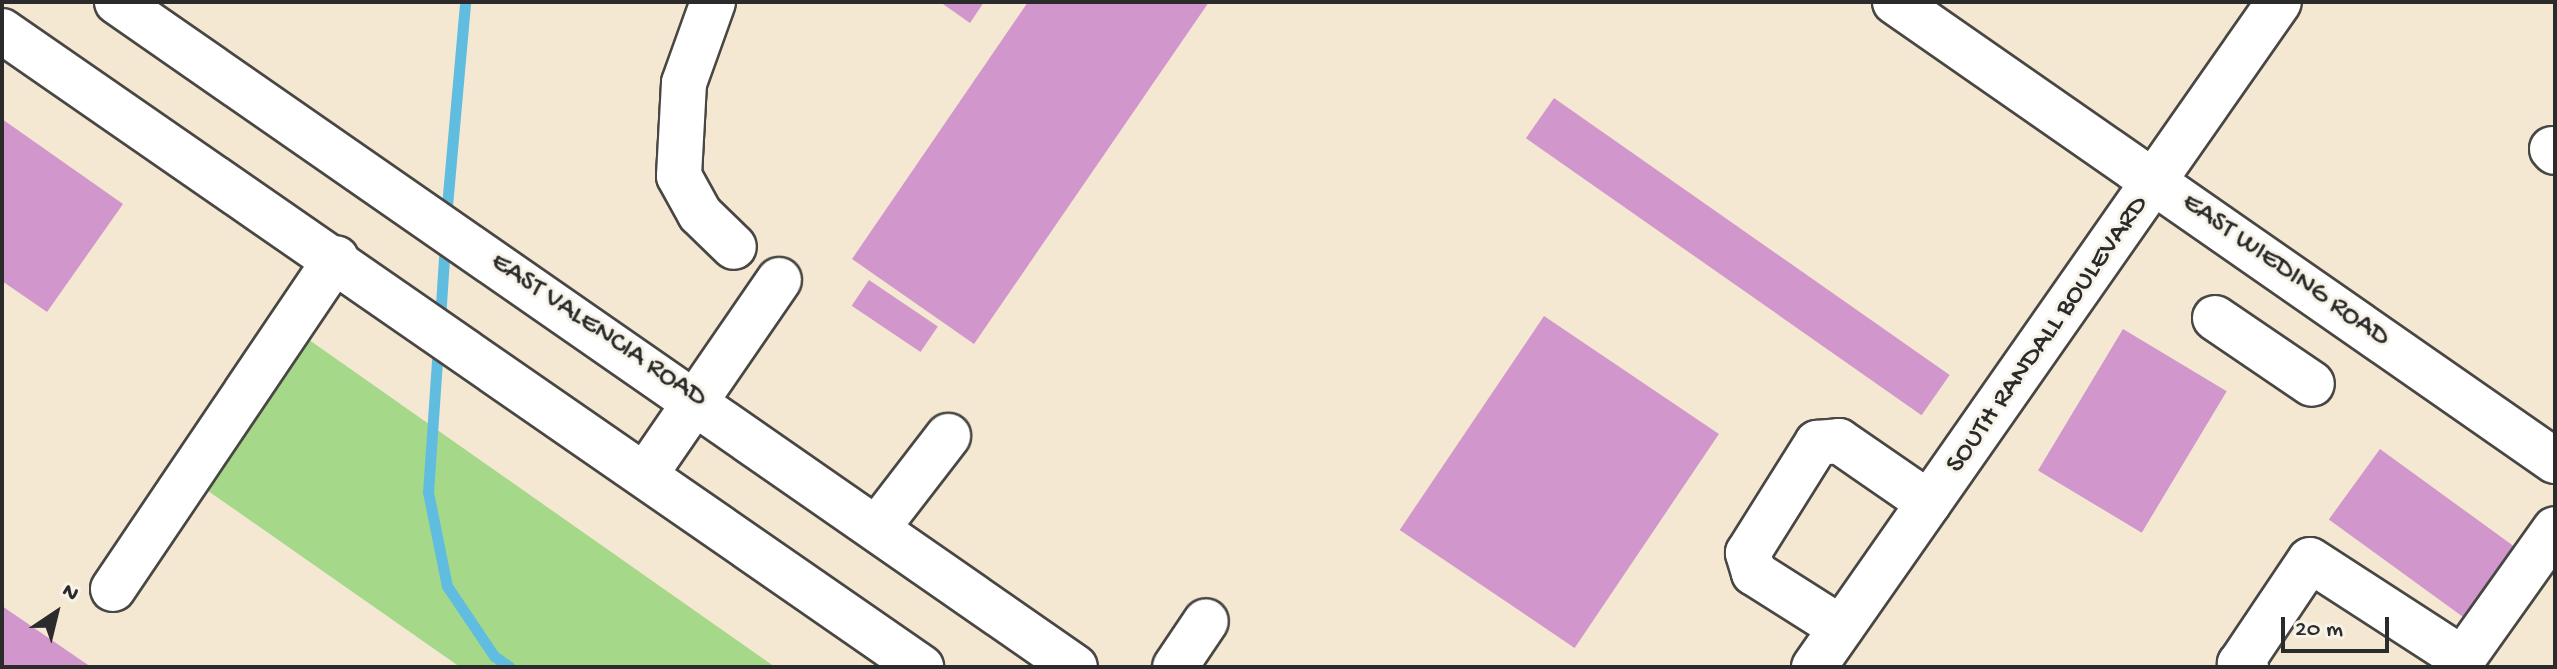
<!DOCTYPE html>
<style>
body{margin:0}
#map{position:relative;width:2557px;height:669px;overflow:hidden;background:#f5e8d3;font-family:"Gochi Hand",sans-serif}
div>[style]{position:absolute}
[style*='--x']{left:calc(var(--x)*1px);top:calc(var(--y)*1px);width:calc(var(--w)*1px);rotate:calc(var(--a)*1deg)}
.green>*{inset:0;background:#a5d989}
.stream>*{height:11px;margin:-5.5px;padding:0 5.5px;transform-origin:5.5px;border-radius:5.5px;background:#61bddf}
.building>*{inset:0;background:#d196cb;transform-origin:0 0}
.roads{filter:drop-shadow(2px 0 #494744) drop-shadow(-2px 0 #494744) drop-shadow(0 2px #494744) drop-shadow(0 -2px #494744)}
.minor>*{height:44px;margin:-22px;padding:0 22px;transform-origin:22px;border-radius:22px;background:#fff}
.major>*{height:44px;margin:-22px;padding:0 22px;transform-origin:22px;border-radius:22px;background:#fff}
span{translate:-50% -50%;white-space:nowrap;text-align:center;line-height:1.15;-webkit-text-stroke:6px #f7f3e8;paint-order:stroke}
.street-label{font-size:28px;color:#2b2b2b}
.frame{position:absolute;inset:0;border:4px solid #2b2b2b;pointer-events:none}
.north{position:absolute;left:16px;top:573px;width:80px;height:80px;-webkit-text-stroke:6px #f7f3e8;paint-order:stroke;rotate:35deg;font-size:22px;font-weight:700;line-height:32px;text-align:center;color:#2b2b2b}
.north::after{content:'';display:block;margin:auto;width:28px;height:36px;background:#2b2b2b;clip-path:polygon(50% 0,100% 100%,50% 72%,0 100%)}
.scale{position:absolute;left:2281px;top:617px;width:108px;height:36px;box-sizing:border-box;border:4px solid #2b2b2b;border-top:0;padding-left:10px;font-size:24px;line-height:28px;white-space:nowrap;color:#2b2b2b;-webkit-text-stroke:6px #f7f3e8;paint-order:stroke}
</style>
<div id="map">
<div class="green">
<i style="clip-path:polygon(305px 337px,775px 667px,460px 667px,201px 486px)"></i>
</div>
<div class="stream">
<i style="--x:446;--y:217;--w:216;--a:-84.9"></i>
<i style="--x:440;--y:320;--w:78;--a:-86.3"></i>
<i style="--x:438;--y:346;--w:146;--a:93.9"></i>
<i style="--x:428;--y:492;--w:96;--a:78.6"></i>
<i style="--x:447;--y:586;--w:84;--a:56.1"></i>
<i style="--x:494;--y:656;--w:19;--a:35"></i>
</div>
<div class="building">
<i style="clip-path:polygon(940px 2px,984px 2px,970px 23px)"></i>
<i style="clip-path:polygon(1028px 2px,1209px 2px,974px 344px,852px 259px)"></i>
<i style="left:1554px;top:98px;width:483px;height:49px;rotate:35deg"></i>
<i style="clip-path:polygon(2px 119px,123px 204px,47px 312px,2px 281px)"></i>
<i style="left:869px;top:280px;width:83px;height:31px;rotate:34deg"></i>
<i style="left:1544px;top:316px;width:211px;height:258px;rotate:34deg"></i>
<i style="left:2123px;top:329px;width:121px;height:165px;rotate:31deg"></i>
<i style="left:2380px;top:449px;width:166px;height:87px;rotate:36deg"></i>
<i style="clip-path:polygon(2px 606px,91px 667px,2px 667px)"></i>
</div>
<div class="roads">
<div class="minor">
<i style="--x:713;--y:2;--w:86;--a:109.7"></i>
<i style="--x:684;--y:83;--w:93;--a:93.1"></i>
<i style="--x:679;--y:176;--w:43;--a:61.1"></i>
<i style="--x:700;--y:214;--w:47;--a:44.1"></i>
<i style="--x:1895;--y:2;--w:804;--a:34.82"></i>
<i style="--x:2552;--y:149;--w:4;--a:45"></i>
<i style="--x:2215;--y:318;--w:117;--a:34.2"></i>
<i style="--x:647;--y:472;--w:233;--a:-55.5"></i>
<i style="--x:878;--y:527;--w:115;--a:-52.4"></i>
<i style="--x:113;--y:589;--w:399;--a:-56"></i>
<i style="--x:1841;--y:628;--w:103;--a:-147.7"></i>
<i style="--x:1754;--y:573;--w:21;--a:-107"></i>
<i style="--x:1748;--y:553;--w:130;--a:-57.9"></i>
<i style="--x:1817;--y:443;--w:22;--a:-5"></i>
<i style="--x:1839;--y:441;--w:109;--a:34.6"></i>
<i style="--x:1175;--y:667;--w:55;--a:-56"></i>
<i style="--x:1814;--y:667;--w:811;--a:-55.04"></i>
<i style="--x:2246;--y:667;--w:7;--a:-153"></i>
<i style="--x:2240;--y:664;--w:125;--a:-56.1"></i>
<i style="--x:2310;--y:560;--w:182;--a:32.9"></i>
<i style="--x:2457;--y:667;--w:169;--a:-54.6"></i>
</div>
<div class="major">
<i style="--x:117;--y:2;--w:1166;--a:34.77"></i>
<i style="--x:2;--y:31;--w:1118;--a:34.69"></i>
</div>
</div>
<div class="street-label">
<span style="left:2285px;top:271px;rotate:35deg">EAST WIEDING ROAD</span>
<span style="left:598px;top:331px;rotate:34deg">EAST VALENCIA ROAD</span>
<span style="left:2048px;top:335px;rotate:-55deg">SOUTH RANDALL BOULEVARD</span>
</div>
<div class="frame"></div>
<div class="north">N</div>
<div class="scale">20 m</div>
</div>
